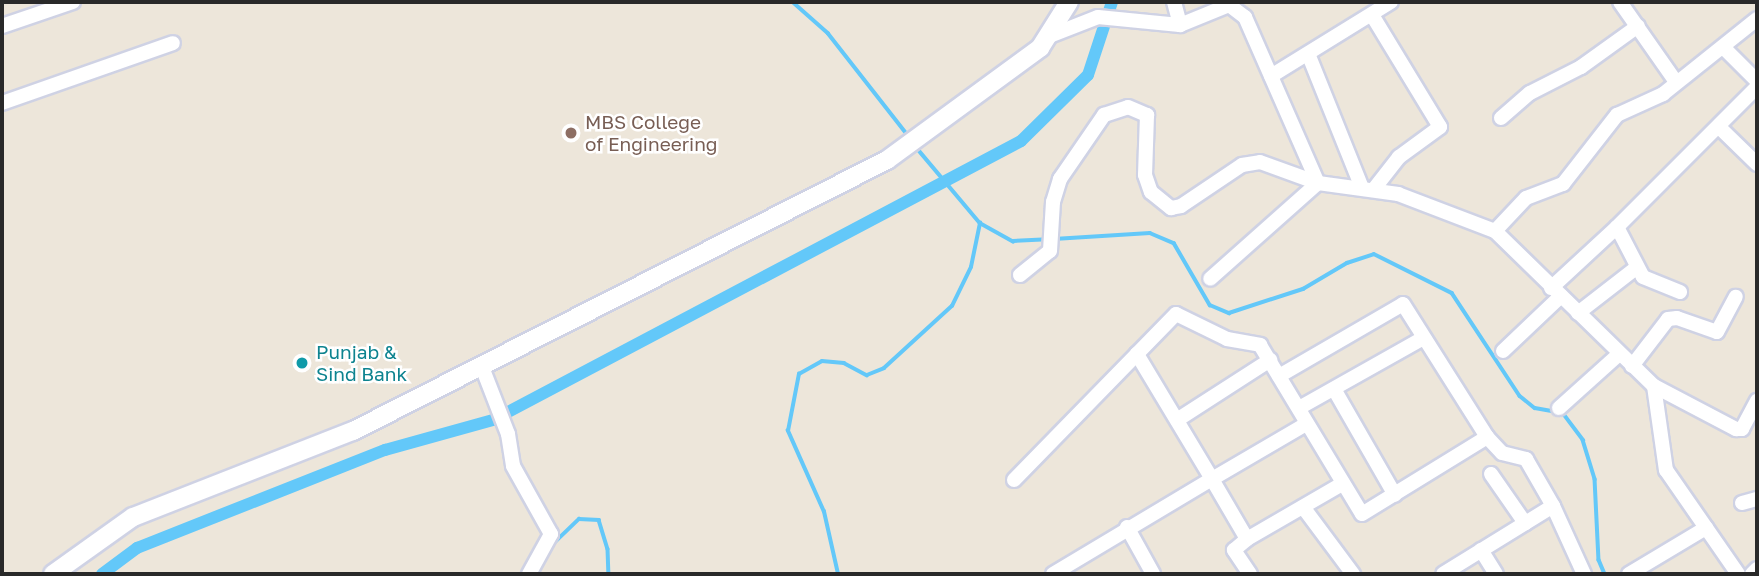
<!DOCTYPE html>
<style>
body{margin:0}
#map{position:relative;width:1759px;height:576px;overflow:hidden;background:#ede6da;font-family:"Golos Text",sans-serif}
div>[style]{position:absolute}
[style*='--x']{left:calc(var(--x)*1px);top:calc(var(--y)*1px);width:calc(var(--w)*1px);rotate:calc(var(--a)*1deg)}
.stream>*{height:3.5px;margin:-1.75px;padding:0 1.75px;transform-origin:1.75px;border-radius:1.75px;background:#63c8f9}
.canal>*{height:12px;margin:-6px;padding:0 6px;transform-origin:6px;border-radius:6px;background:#63c8f9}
.roads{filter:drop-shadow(2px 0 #cfd2e4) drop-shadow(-2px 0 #cfd2e4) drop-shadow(0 2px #cfd2e4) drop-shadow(0 -2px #cfd2e4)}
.minor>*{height:14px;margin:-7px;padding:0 7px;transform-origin:7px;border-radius:7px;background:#fff}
.tertiary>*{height:18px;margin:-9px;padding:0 9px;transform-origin:9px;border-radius:9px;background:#fff}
.dots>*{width:19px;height:19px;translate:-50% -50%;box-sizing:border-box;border:4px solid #fff;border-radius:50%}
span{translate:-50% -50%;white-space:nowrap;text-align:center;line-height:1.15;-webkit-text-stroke:5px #fff;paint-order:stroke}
.education-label{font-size:19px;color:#785e54}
.left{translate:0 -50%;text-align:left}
.culture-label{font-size:19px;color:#0d838f}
.frame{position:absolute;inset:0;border:4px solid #292929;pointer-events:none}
</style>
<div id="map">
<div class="stream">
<i style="--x:793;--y:2;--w:47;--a:41.5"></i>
<i style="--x:828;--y:33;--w:133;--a:52"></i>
<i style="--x:916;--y:147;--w:99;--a:49.9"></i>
<i style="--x:980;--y:223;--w:38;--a:29"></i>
<i style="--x:1013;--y:241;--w:34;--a:-3"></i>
<i style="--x:1054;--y:239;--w:96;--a:-3.6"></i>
<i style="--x:1150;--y:233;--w:26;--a:23"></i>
<i style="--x:1174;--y:243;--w:72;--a:59.9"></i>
<i style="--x:1210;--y:305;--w:21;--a:23"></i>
<i style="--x:1229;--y:313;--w:78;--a:-18"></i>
<i style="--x:1303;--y:289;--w:51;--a:-30.6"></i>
<i style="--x:1347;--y:263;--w:28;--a:-18"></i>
<i style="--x:1374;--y:254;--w:87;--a:26.6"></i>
<i style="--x:1452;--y:293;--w:123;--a:56.6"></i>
<i style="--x:1520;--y:396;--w:19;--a:39"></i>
<i style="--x:1535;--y:408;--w:28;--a:10"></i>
<i style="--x:1563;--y:413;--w:34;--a:53"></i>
<i style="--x:1583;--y:440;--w:41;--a:72.9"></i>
<i style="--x:1595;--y:479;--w:81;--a:87.2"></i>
<i style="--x:1599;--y:560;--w:15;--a:67"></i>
<i style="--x:553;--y:544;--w:36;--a:-44"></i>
<i style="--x:579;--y:519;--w:20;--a:3"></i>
<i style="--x:599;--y:520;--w:30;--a:73"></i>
<i style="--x:608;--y:549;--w:25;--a:88"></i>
<i style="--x:838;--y:574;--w:64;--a:-102.7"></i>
<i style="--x:824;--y:512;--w:89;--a:-114"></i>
<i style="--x:788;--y:431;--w:58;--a:-79.1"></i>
<i style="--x:799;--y:374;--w:26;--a:-29"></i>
<i style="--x:822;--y:361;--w:22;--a:5"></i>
<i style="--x:844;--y:363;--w:26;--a:28"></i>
<i style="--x:867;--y:375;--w:18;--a:-22"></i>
<i style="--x:884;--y:368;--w:92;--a:-42.4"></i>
<i style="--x:952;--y:306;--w:43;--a:-64"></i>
<i style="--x:971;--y:267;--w:45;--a:-78.4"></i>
</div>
<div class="canal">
<i style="--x:102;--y:574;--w:44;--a:-36.6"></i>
<i style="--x:137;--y:548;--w:267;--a:-21.6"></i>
<i style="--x:385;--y:450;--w:112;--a:-15.5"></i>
<i style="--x:493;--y:420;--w:597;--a:-27.85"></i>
<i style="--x:1021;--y:141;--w:94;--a:-44.6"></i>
<i style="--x:1088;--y:75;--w:77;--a:-71.8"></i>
</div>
<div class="roads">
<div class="minor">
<i style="--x:1174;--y:2;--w:24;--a:75"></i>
<i style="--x:1620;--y:2;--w:98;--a:55"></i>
<i style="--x:1372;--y:15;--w:131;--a:58.7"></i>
<i style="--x:1440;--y:127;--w:51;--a:143.8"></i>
<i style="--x:1399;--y:157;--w:41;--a:128"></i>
<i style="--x:2;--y:26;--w:75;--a:-18.7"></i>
<i style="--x:1052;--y:35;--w:49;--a:-21.4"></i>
<i style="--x:1098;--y:17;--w:82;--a:5.6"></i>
<i style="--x:1180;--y:25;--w:53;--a:-22.2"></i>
<i style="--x:1229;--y:5;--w:20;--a:37"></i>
<i style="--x:1245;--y:17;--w:181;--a:66.3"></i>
<i style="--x:1318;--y:183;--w:144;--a:138.4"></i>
<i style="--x:1725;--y:49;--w:45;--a:45"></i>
<i style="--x:1309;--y:56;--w:142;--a:68.1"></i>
<i style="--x:1271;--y:76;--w:141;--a:-31.7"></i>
<i style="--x:2;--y:103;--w:181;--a:-19.3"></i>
<i style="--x:1501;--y:118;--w:38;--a:-41"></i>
<i style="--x:1530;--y:93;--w:57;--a:-27"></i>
<i style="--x:1581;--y:67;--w:70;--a:-35.7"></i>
<i style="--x:1719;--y:127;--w:53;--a:44.2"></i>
<i style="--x:1617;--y:227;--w:198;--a:-45"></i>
<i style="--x:1495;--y:231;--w:45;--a:-46.8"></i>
<i style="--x:1526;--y:198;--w:40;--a:-21"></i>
<i style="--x:1563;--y:184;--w:88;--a:-52"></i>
<i style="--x:1617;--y:115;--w:51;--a:-24.5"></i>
<i style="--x:1663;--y:94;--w:120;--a:-38.6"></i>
<i style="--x:1020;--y:275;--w:38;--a:-39"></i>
<i style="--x:1050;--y:251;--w:49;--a:-86.5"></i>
<i style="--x:1053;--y:202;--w:24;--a:-73"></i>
<i style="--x:1060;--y:179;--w:78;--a:-55.5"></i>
<i style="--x:1104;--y:115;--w:25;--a:-18"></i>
<i style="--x:1128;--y:107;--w:21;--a:23"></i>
<i style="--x:1147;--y:115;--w:60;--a:91.9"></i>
<i style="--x:1145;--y:175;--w:18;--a:71"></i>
<i style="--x:1151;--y:192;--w:26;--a:39"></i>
<i style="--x:1171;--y:208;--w:10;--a:-11"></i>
<i style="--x:1181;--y:206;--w:73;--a:-33.9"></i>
<i style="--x:1242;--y:165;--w:18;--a:-9"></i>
<i style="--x:1260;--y:162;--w:62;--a:19.9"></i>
<i style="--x:1318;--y:183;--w:81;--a:7.8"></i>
<i style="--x:1398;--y:194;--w:104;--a:20.9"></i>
<i style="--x:1495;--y:231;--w:222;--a:44.3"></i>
<i style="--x:1654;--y:386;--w:93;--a:27.7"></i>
<i style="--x:1736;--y:429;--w:6;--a:0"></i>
<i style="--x:1742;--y:429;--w:32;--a:-62"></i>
<i style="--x:1551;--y:288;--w:90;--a:-42.7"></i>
<i style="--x:1617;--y:227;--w:56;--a:62.5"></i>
<i style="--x:1643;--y:277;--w:40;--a:22"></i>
<i style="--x:1578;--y:313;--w:73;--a:-37.8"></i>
<i style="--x:1503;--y:351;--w:80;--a:-43.5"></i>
<i style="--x:1632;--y:366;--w:59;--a:-52.5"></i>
<i style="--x:1668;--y:319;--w:9;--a:-6"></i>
<i style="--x:1677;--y:318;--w:42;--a:19.3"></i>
<i style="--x:1717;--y:332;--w:40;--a:-62"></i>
<i style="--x:482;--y:367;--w:72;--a:68.8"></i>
<i style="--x:508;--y:434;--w:32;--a:81"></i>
<i style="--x:513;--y:466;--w:78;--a:60.8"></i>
<i style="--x:551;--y:534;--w:46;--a:118.8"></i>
<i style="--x:1279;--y:376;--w:143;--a:-30.1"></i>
<i style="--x:1403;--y:304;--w:157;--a:57.7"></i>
<i style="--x:1654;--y:386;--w:85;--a:81.9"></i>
<i style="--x:1666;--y:470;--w:126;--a:55.3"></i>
<i style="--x:1334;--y:389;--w:122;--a:60.1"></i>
<i style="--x:1299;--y:408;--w:142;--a:-29.4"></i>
<i style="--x:1559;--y:408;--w:79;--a:-41.9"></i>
<i style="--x:1177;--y:420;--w:111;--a:-32.8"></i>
<i style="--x:1491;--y:474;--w:60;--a:55.2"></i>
<i style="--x:1014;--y:480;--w:232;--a:-45.7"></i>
<i style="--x:1176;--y:314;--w:57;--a:26.1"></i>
<i style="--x:1227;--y:339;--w:34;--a:10"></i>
<i style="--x:1260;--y:345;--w:197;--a:58.9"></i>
<i style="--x:1362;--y:514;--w:147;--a:-31.6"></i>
<i style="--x:1487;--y:437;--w:22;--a:47"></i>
<i style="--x:1502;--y:453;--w:25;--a:14"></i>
<i style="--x:1526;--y:459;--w:54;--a:60.1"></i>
<i style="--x:1553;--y:506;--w:129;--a:148.3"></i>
<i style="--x:1742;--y:503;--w:16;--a:-15"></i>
<i style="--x:1553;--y:506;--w:75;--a:65.5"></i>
<i style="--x:1303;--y:507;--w:84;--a:53.3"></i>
<i style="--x:1127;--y:527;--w:54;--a:61"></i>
<i style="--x:1247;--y:539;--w:110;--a:-30.1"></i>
<i style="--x:1481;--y:550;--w:28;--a:58"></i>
<i style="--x:1053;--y:574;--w:185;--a:-30.9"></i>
<i style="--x:1212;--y:479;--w:146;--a:-121"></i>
<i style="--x:1250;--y:574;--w:29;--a:-124"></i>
<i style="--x:1234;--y:550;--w:17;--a:-40"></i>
<i style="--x:1247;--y:539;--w:69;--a:-120.3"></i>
<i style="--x:1212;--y:479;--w:109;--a:-30.3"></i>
<i style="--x:1629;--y:574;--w:90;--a:-30.9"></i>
<i style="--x:1752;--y:574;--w:7;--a:-45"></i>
</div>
<div class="tertiary">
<i style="--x:53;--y:574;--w:98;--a:-35.5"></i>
<i style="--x:133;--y:517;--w:236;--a:-21.4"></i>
<i style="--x:353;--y:431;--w:599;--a:-26.91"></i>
<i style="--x:887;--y:160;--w:190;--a:-36.2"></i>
<i style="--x:1040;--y:48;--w:54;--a:-57.8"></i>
</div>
</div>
<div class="dots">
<i style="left:571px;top:133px;background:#8d6e63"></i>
<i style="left:302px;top:363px;background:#0f9aa8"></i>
</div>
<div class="education-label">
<span class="left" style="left:585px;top:133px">MBS College<br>of Engineering</span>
</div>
<div class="culture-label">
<span class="left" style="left:316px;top:363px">Punjab &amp;<br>Sind Bank</span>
</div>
<div class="frame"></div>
</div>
